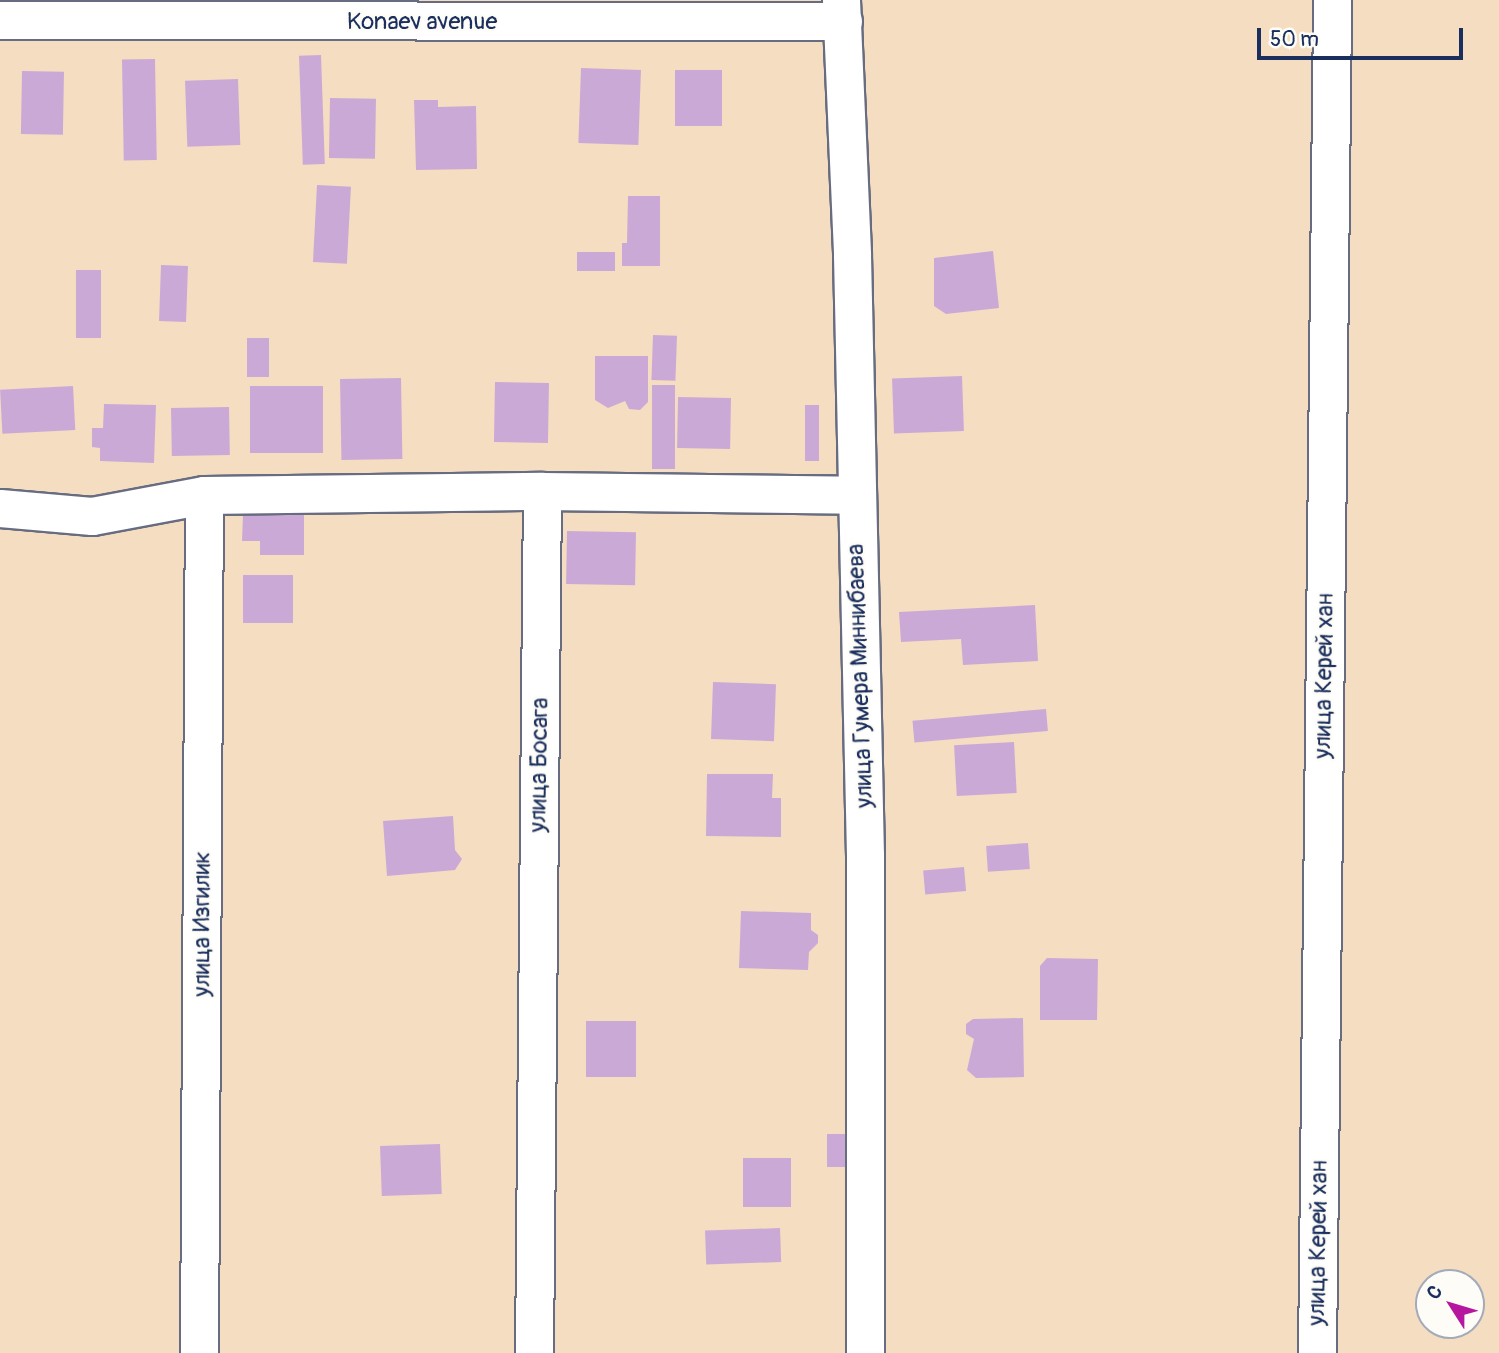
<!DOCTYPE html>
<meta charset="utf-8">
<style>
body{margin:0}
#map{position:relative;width:1499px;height:1353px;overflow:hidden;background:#f5ddc1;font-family:Pangolin,sans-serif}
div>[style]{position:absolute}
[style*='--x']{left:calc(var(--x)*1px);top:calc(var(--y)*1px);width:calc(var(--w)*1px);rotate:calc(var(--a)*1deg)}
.building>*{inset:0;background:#cba9d6;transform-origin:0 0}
.roads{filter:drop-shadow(2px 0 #676c81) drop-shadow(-2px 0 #676c81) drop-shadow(0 2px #676c81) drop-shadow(0 -2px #676c81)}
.minor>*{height:37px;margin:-18.5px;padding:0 18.5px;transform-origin:18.5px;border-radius:18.5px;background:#fff}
span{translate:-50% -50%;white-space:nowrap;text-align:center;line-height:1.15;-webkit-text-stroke:5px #fdfcf7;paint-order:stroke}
.street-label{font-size:24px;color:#1b2f5e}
.north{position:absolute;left:1415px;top:1269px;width:70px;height:70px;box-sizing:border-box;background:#fdfcf7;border:2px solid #a3aaba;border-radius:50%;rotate:307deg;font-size:19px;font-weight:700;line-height:28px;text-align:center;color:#1b2f5e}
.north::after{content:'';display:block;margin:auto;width:24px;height:32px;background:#b5179e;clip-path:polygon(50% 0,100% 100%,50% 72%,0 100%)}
.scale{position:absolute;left:1257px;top:28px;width:206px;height:32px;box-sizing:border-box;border:4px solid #1b2f5e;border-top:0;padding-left:9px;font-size:21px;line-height:24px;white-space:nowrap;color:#1b2f5e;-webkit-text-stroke:5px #fdfcf7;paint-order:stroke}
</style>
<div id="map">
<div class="building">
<i style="left:321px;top:55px;width:109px;height:22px;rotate:88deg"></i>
<i style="left:155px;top:59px;width:101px;height:33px;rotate:89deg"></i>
<i style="left:581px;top:68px;width:60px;height:75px;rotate:2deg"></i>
<i style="left:675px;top:70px;width:47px;height:56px"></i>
<i style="left:22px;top:71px;width:42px;height:63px;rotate:1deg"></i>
<i style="left:238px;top:79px;width:66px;height:53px;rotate:88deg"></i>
<i style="left:330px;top:98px;width:46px;height:60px;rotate:1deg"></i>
<i style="clip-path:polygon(414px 100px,438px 100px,438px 107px,476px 106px,477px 169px,416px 170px)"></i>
<i style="left:317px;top:185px;width:34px;height:77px;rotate:3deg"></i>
<i style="clip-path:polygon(628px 196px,660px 196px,660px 266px,622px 266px,622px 243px,627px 243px)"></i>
<i style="clip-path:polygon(993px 251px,999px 308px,946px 314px,934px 306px,934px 258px)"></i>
<i style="left:577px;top:252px;width:38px;height:19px"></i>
<i style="left:161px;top:265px;width:27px;height:56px;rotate:2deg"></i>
<i style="left:76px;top:270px;width:25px;height:68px"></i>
<i style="left:653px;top:335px;width:24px;height:45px;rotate:2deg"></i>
<i style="left:247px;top:338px;width:22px;height:39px"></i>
<i style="clip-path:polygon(595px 356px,648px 356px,648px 402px,640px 410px,629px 409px,625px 401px,608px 408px,595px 400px)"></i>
<i style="left:962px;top:376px;width:55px;height:70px;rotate:88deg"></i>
<i style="left:401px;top:378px;width:81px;height:61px;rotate:89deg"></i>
<i style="left:495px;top:382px;width:54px;height:60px;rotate:1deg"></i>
<i style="left:652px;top:385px;width:23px;height:84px"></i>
<i style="left:73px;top:386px;width:44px;height:73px;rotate:87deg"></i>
<i style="left:250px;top:386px;width:73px;height:67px"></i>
<i style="left:678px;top:397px;width:53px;height:51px;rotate:1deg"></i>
<i style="clip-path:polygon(104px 404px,156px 405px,154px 463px,100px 461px,100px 448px,92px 447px,92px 428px,103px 428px)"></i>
<i style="left:805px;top:405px;width:14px;height:56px"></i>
<i style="left:229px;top:407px;width:48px;height:58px;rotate:89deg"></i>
<i style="clip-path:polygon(243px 514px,304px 514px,304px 555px,260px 555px,260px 541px,242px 541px)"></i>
<i style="left:567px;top:531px;width:69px;height:53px;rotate:1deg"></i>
<i style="left:243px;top:575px;width:50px;height:48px"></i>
<i style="clip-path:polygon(1035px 605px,1038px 661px,963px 665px,961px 639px,901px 642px,899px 612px)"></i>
<i style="left:713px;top:682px;width:63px;height:57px;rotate:2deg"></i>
<i style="left:1046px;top:709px;width:22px;height:134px;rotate:85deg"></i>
<i style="left:1014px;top:742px;width:51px;height:60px;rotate:87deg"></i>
<i style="clip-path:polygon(707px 774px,773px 774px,772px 798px,781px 798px,781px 837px,706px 836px)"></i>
<i style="clip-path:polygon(453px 816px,455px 850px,462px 859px,455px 870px,387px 876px,383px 821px)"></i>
<i style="left:1028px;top:843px;width:26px;height:42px;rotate:86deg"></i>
<i style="left:964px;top:867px;width:24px;height:41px;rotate:85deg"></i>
<i style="clip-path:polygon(741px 911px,811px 913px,811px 930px,818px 935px,818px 943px,809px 952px,808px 970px,739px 968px)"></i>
<i style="clip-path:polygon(1047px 958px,1098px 959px,1097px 1020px,1040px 1020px,1040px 966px)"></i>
<i style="clip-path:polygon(1023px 1018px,1024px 1077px,976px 1078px,967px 1070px,974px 1039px,966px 1034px,966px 1024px,973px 1019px)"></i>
<i style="left:586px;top:1021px;width:50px;height:56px"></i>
<i style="left:827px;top:1134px;width:22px;height:33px"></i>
<i style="left:440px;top:1144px;width:50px;height:60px;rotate:88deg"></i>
<i style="left:743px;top:1158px;width:48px;height:49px"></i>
<i style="left:780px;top:1228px;width:34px;height:75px;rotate:88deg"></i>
</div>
<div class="roads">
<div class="minor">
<i style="--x:841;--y:0;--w:255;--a:87.5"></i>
<i style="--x:852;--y:255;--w:600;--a:88.76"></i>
<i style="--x:865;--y:855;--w:498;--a:90"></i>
<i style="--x:0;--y:20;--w:843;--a:0.07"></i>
<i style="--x:0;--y:508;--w:92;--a:5"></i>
<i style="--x:92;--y:516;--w:114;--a:-10.6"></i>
<i style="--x:204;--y:495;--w:338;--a:-0.7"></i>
<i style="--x:542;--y:491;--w:314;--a:0.7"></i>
<i style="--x:199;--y:1353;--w:858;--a:-89.67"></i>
<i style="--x:534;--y:1353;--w:862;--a:-89.47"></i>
<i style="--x:1317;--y:1353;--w:1353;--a:-89.36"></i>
</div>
</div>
<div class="street-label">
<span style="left:422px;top:22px">Konaev avenue</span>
<span style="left:860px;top:676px;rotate:-92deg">улица Гумера Миннибаева</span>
<span style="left:1324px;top:676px;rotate:-89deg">улица Керей хан</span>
<span style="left:539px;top:765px;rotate:-89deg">улица Босага</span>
<span style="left:202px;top:924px;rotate:-90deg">улица Изгилик</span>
<span style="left:1318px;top:1243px;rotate:-89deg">улица Керей хан</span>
</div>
<div class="north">С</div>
<div class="scale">50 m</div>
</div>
